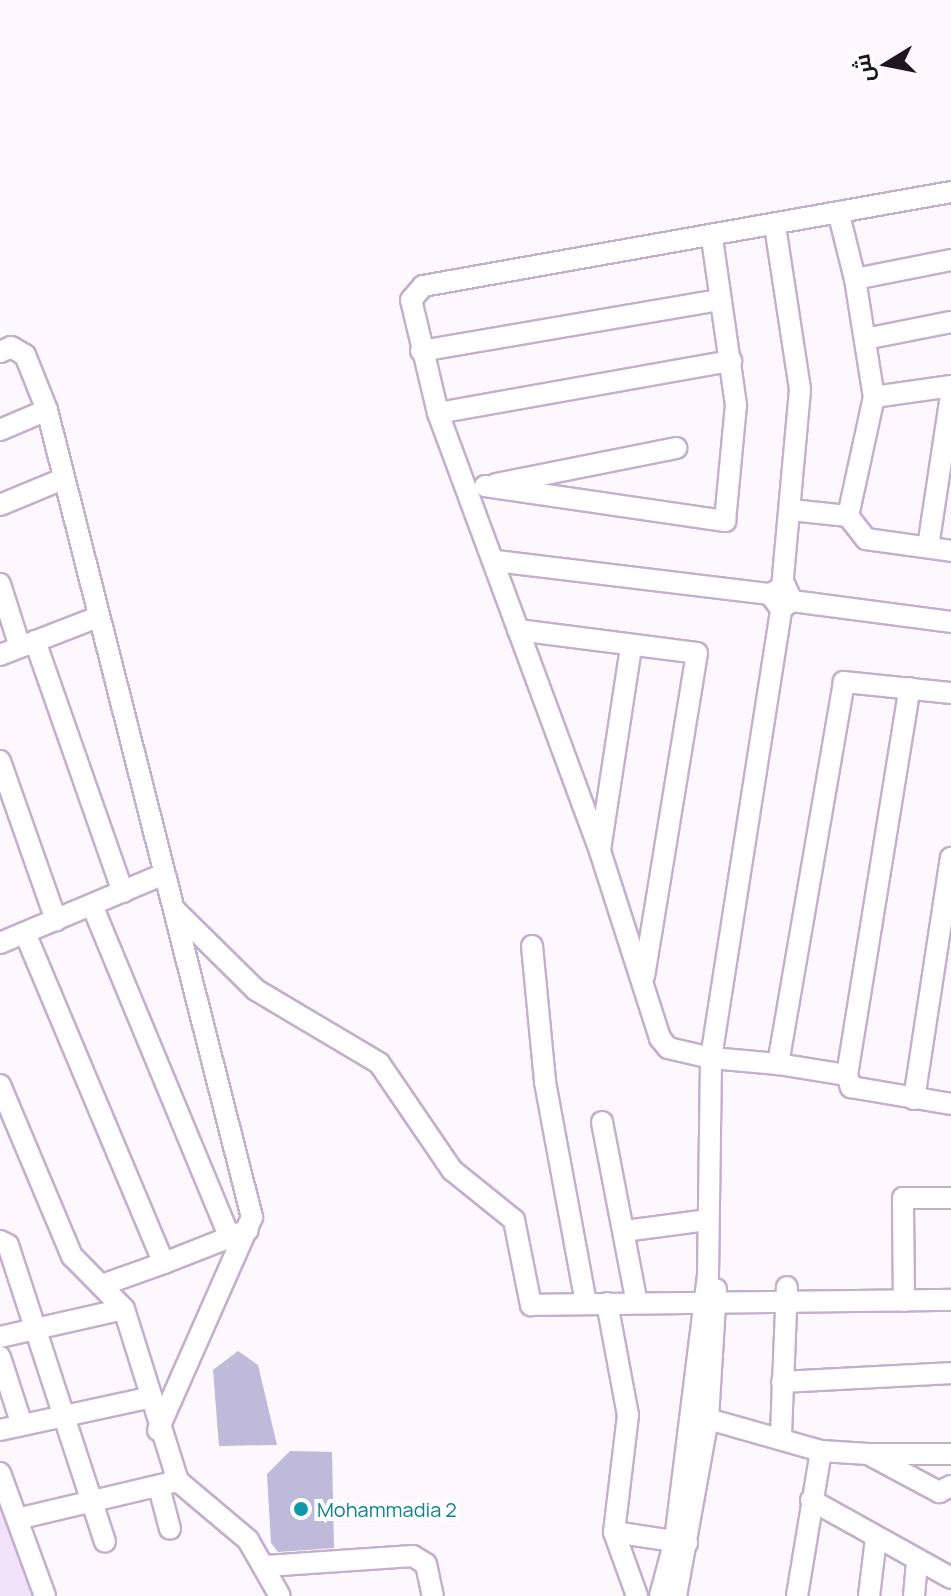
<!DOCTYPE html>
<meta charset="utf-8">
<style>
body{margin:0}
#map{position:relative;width:951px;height:1596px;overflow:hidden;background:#fcf8fe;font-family:Manrope,Cairo,sans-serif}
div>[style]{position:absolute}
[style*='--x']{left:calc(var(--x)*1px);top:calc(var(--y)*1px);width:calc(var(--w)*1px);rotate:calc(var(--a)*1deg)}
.green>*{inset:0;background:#f1e1f9}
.building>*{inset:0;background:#bfb9da}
.roads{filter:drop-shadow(2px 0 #c3b0cd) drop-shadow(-2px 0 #c3b0cd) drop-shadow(0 2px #c3b0cd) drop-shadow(0 -2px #c3b0cd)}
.minor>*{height:20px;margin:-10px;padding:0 10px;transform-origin:10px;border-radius:10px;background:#fff}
.dots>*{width:22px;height:22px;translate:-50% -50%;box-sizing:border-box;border:4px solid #fff;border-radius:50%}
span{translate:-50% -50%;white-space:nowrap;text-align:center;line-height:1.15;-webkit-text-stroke:8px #fff;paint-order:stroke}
.culture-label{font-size:20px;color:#0d838f}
.left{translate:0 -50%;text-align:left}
.north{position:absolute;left:847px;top:24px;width:80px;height:80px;-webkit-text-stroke:6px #fff;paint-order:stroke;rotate:260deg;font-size:22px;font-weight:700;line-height:32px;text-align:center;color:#1d1621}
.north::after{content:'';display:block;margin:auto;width:28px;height:36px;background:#1d1621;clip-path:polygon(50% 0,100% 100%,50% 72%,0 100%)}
</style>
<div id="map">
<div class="green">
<i style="clip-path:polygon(0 1501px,36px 1596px,0 1596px)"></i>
</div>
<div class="building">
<i style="clip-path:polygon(238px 1351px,258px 1365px,277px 1445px,219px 1446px,213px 1370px)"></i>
<i style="clip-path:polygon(290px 1451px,332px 1452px,334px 1548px,278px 1552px,271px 1543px,267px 1474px)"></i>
</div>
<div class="roads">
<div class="minor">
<i style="--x:839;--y:215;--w:66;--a:76"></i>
<i style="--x:855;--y:279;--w:98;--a:-11.2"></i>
<i style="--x:775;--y:226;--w:166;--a:81.3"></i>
<i style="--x:800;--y:390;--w:197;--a:95.2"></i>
<i style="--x:855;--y:279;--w:120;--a:80.9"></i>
<i style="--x:874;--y:397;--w:78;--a:-8.1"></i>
<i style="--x:865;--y:339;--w:88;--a:-11.2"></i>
<i style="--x:421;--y:351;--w:303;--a:-9.7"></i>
<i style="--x:0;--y:352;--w:12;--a:-24"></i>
<i style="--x:11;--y:347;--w:16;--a:30"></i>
<i style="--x:25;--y:355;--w:59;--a:68.2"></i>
<i style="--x:47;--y:410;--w:833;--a:75.75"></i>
<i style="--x:252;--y:1217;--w:233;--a:113.8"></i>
<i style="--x:438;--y:413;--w:298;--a:-10.1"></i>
<i style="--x:0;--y:430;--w:51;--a:-23.1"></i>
<i style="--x:496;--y:484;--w:184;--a:-11.3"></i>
<i style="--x:485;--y:486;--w:243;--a:8.3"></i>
<i style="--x:725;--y:521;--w:117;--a:-84.6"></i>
<i style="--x:736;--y:405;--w:168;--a:-98.2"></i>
<i style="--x:0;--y:505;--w:68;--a:-22.4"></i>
<i style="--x:791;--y:510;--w:57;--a:6"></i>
<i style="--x:848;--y:516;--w:29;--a:52"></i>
<i style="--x:866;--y:539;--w:86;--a:8"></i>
<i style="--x:848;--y:516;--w:122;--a:-77.7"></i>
<i style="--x:928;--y:547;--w:154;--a:-81.4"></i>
<i style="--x:496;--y:561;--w:276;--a:6.9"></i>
<i style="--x:0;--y:584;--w:66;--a:72.4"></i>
<i style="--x:792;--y:601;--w:17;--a:-115"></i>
<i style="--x:785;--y:586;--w:17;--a:152"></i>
<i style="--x:770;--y:594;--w:19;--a:54"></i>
<i style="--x:781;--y:609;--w:14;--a:-36"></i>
<i style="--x:792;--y:601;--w:160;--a:7.5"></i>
<i style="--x:518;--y:630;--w:180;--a:7.3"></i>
<i style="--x:697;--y:653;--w:327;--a:99.3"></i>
<i style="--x:35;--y:641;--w:266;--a:70.7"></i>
<i style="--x:0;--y:655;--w:105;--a:-21.2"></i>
<i style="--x:951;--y:693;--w:108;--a:-174.1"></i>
<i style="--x:844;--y:682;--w:388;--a:99.8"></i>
<i style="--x:778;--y:1064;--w:70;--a:9.1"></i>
<i style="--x:847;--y:1075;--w:13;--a:72"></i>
<i style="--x:851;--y:1087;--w:101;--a:9.6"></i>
<i style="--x:0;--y:761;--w:169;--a:70.6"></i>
<i style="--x:600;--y:850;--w:204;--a:-81.3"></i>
<i style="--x:92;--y:905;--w:360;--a:67.5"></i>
<i style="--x:175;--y:910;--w:114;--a:44.6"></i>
<i style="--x:256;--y:990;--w:143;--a:30.7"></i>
<i style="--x:379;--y:1063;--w:130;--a:55.7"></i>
<i style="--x:452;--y:1170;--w:80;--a:38.9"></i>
<i style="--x:514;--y:1220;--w:87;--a:78.7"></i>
<i style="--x:531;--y:1305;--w:420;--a:-0.7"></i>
<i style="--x:25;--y:933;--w:358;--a:67.2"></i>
<i style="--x:164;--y:1263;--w:90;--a:-21.4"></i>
<i style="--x:0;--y:943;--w:178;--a:-22.8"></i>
<i style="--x:532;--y:946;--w:137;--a:84.5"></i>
<i style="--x:545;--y:1082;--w:225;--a:79.5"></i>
<i style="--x:778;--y:1064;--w:67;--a:-174.9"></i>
<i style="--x:711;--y:1058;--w:454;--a:-81.1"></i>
<i style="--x:847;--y:1075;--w:392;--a:-80.8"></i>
<i style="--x:0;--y:1085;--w:186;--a:67.2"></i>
<i style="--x:72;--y:1256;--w:74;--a:45.5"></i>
<i style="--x:124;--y:1309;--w:180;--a:72.6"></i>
<i style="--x:178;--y:1481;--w:92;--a:40.1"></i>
<i style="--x:248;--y:1540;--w:64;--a:60.3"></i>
<i style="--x:914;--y:1099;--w:244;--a:-81.3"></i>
<i style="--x:602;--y:1122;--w:184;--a:79.1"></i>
<i style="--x:624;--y:1231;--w:85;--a:-7.5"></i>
<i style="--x:0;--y:1241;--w:9;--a:27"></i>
<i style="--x:8;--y:1245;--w:312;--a:71.9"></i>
<i style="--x:105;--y:1284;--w:63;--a:-19.6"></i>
<i style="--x:904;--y:1301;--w:103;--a:-90.6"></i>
<i style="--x:903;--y:1198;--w:48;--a:0"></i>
<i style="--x:607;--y:1303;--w:114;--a:79.4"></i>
<i style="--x:628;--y:1415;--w:118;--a:96.8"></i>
<i style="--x:614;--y:1532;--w:68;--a:70.2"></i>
<i style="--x:0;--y:1337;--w:127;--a:-12.7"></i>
<i style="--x:0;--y:1357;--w:71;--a:72.1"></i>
<i style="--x:782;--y:1382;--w:169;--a:-3"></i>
<i style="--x:708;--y:1419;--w:117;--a:15.8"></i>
<i style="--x:0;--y:1430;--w:151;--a:-12.2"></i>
<i style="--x:781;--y:1434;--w:147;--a:-87.7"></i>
<i style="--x:872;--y:1454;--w:79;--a:0"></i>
<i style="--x:0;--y:1473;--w:131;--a:69.9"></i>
<i style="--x:159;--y:1487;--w:43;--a:75.3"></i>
<i style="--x:811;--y:1500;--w:160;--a:29.1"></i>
<i style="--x:17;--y:1519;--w:165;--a:-13.3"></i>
<i style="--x:614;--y:1532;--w:74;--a:8.6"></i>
<i style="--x:266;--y:1566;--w:147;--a:-3.9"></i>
<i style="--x:413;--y:1556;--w:15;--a:32"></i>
<i style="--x:426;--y:1564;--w:33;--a:78"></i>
<i style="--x:660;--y:1596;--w:58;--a:-75"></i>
<i style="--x:675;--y:1540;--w:267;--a:-82.9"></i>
<i style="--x:708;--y:1275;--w:217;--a:-89.2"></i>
<i style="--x:711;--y:1058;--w:44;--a:-166.9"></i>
<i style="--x:668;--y:1048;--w:13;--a:-129"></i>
<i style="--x:660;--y:1038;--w:196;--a:-107.8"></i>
<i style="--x:600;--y:851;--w:467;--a:-110.3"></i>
<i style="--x:438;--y:413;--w:116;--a:-103.4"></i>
<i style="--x:411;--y:300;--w:18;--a:-49"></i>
<i style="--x:423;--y:286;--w:536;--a:-10.09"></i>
<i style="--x:676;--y:1596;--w:180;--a:-79.8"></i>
<i style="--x:708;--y:1419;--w:130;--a:-86.5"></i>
<i style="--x:797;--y:1596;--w:147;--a:-80.6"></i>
<i style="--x:821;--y:1451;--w:47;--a:3.7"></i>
<i style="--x:868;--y:1454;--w:81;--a:28.2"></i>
<i style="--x:939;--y:1492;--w:13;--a:-27"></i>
<i style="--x:869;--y:1596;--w:58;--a:-83.1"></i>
<i style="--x:914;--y:1596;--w:34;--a:-85"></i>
</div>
</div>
<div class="dots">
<i style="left:301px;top:1509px;background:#0f9aa8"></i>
</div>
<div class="culture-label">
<span class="left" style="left:317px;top:1509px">Mohammadia 2</span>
</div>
<div class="north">ش</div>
</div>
